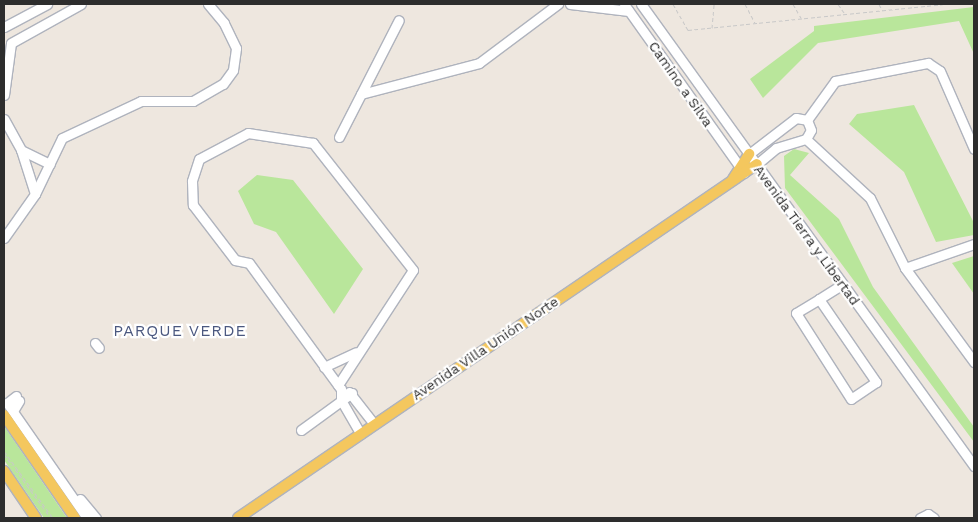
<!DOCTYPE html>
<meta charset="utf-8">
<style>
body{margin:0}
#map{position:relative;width:978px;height:522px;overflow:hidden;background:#eee7df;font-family:"Work Sans",sans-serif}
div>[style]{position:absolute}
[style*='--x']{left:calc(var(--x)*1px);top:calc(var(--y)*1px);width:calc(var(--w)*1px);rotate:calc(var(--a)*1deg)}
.green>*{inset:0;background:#b9e69b}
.path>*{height:1px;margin-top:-0.5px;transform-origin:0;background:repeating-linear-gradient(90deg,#c8c8c8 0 4px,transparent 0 6.5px)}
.roads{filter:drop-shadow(1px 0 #afb3bd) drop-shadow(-1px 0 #afb3bd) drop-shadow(0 1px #afb3bd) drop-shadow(0 -1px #afb3bd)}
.minor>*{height:9px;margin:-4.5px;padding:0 4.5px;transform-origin:4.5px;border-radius:4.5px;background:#fff}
.major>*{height:10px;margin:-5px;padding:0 5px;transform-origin:5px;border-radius:5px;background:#f4c75e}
span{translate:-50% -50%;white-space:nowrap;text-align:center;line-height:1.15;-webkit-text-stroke:4.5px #fff;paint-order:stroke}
.street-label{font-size:14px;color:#2d2d2d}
.quarter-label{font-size:16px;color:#4b587f;letter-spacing:1px}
.frame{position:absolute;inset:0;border:5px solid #2d2d2d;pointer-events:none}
</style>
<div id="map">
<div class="green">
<i style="clip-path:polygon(974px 7px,974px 54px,959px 21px,818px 43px,763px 98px,750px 79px,814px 31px,814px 26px)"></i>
<i style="clip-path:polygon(914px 105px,974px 223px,974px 235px,936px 242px,904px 172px,849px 124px,857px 114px)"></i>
<i style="clip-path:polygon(794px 149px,809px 153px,790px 175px,839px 219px,873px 287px,974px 427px,974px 442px,785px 188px,784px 156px)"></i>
<i style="clip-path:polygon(257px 175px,293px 180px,363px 269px,334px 314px,276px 232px,254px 224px,238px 191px)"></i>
<i style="clip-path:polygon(974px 256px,974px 294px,952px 263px)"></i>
<i style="clip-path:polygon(4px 426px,67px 518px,44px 518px,4px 460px)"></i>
</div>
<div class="path">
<i style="--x:673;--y:4;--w:30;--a:60"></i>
<i style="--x:688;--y:30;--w:256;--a:-5.8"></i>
<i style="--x:745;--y:4;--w:21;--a:62"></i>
<i style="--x:793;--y:4;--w:16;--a:60"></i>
<i style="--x:838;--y:4;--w:12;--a:55"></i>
<i style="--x:879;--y:4;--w:7;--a:63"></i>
<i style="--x:712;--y:28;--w:24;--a:-85"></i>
<i style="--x:4;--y:451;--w:83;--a:53.8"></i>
<i style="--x:4;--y:454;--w:14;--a:54"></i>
<i style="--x:15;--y:469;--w:61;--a:53.7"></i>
</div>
<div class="roads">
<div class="minor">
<i style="--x:570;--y:4;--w:59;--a:6.8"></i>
<i style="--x:624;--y:4;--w:207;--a:54.6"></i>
<i style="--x:641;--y:4;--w:570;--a:54.22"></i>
<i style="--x:4;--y:27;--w:49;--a:-28.1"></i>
<i style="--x:361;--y:94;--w:122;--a:-14.7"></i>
<i style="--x:479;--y:63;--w:99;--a:-36.8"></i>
<i style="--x:4;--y:95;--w:52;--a:-82.3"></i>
<i style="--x:11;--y:43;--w:80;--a:-29.1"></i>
<i style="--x:4;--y:119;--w:35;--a:61"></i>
<i style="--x:21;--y:150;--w:46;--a:72.3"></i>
<i style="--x:807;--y:120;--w:48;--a:-54.3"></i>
<i style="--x:835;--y:81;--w:95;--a:-11"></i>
<i style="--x:928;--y:63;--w:14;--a:34"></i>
<i style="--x:940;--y:71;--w:85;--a:66.4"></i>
<i style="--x:339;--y:137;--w:131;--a:-62.9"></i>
<i style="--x:806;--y:139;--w:10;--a:-61"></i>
<i style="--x:811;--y:130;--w:11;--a:-112"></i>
<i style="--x:21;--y:150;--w:32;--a:26"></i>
<i style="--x:749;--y:154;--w:59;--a:-37.5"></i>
<i style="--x:796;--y:118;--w:11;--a:10"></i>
<i style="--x:757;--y:164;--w:25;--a:-40"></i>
<i style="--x:776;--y:148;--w:31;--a:-17"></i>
<i style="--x:806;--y:139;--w:87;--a:42.7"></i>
<i style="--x:870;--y:198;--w:78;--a:63.4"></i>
<i style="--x:905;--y:268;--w:117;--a:53.7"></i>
<i style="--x:4;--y:238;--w:54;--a:-54.8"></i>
<i style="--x:35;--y:194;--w:62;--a:-64.3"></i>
<i style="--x:62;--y:138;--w:87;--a:-25.1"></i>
<i style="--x:141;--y:101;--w:52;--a:0"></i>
<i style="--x:193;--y:101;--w:34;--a:-30"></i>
<i style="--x:223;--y:84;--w:17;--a:-54"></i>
<i style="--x:233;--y:70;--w:22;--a:-82"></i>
<i style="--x:236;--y:48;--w:28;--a:-116"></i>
<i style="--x:224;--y:23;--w:25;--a:-130"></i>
<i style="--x:905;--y:268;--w:73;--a:-19.2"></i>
<i style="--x:819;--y:299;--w:101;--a:55.5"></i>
<i style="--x:876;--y:382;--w:30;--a:146"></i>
<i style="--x:851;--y:399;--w:102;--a:-122.6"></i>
<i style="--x:796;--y:313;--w:27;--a:-31"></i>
<i style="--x:819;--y:299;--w:28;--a:-32"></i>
<i style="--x:95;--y:343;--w:6;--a:51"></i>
<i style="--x:324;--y:367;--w:35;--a:-25"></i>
<i style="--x:338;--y:385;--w:137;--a:-56.9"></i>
<i style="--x:413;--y:270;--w:162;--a:-128.2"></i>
<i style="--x:313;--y:143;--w:66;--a:-171.3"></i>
<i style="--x:248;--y:133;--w:55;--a:152"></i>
<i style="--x:199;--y:159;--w:23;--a:108"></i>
<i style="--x:192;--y:181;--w:24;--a:88"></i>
<i style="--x:193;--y:205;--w:69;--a:52.6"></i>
<i style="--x:235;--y:260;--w:14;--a:12"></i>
<i style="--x:249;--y:263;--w:156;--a:53.9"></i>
<i style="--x:341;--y:389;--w:11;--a:90"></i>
<i style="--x:341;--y:400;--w:39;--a:60"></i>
<i style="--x:349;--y:392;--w:41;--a:52"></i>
<i style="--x:16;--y:396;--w:11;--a:142"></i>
<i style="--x:7;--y:403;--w:140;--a:55.2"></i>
<i style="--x:13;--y:411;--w:12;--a:-59"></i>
<i style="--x:301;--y:430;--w:63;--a:-36"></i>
<i style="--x:80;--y:499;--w:25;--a:50"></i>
<i style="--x:920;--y:518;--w:9;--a:-27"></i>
<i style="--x:928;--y:514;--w:7;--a:34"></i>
</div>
<div class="major">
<i style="--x:733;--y:179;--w:30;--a:-57"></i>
<i style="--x:4;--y:415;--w:125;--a:55.4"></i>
<i style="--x:4;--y:471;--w:57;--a:55.8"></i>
<i style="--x:238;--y:518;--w:628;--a:-34.3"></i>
</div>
</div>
<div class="street-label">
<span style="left:681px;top:84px;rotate:55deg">Camino a Silva</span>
<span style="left:807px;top:235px;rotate:54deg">Avenida Tierra y Libertad</span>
<span style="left:485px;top:348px;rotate:-34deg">Avenida Villa Unión Norte</span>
</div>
<div class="quarter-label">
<span style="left:180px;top:331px">PARQUE VERDE</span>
</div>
<div class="frame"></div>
</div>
